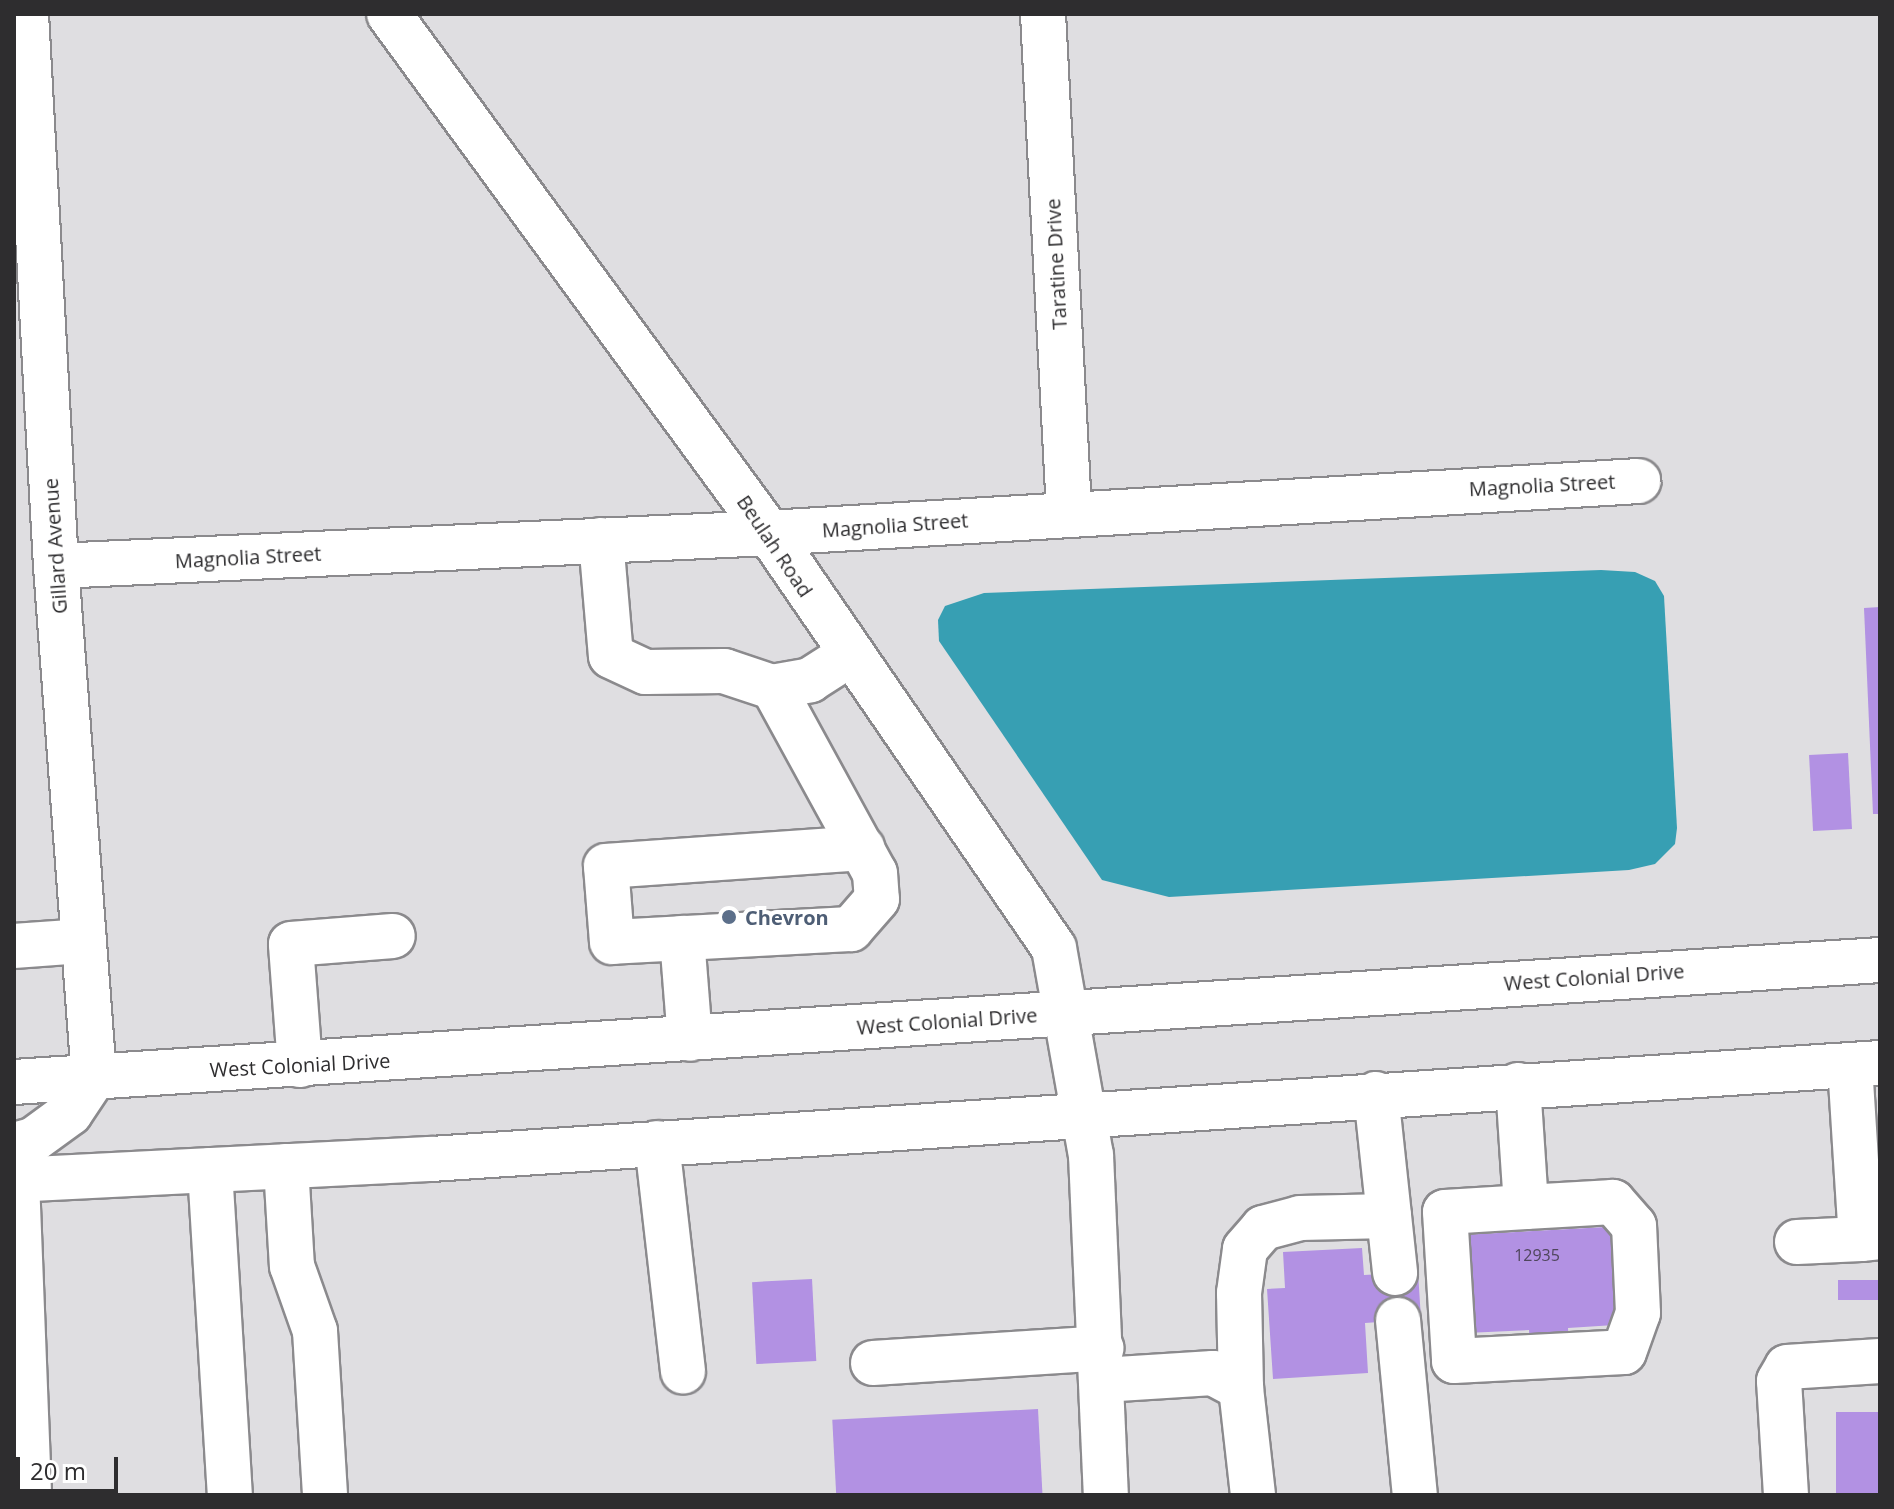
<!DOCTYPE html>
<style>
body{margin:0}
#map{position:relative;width:1894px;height:1509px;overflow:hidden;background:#dfdee1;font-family:"Open Sans",sans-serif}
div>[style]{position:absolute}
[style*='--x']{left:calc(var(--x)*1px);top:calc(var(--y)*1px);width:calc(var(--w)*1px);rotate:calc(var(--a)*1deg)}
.water>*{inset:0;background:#379fb3}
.building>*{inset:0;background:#b291e3;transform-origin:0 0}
.roads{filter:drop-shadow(2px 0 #8b8a8d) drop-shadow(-2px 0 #8b8a8d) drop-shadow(0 2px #8b8a8d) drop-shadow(0 -2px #8b8a8d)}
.minor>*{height:44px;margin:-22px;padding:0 22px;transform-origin:22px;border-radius:22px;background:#fff}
.highway>*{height:44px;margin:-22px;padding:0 22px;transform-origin:22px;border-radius:22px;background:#fff}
.dots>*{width:22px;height:22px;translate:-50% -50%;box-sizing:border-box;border:4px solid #fff;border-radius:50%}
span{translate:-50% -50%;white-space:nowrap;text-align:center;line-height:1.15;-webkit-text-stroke:8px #fff;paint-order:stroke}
.number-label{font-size:16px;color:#4f465c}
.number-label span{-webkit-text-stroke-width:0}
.street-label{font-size:20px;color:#2e2d2f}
.service-label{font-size:20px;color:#4e5e75;font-weight:700}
.left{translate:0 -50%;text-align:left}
.frame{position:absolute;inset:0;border:16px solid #2e2d2f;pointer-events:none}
.scale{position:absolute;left:16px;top:1457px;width:102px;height:36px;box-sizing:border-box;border:4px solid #2e2d2f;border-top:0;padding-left:10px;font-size:24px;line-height:28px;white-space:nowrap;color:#2e2d2f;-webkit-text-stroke:6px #fff;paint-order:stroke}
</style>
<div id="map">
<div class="water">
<i style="clip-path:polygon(1601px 570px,1635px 572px,1655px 581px,1664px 596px,1677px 828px,1675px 844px,1655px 864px,1629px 870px,1169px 897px,1102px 880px,939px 641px,938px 620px,945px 606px,984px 593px)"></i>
</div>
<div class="building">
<i style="clip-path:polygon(1880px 607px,1880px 814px,1873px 814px,1864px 608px)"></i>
<i style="left:1848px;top:753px;width:76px;height:39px;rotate:87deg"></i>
<i style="clip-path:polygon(1625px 1226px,1630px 1324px,1568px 1328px,1569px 1347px,1530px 1349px,1529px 1330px,1466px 1333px,1461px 1235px)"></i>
<i style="clip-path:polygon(1362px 1248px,1364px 1275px,1418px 1272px,1421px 1319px,1365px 1323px,1368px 1373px,1273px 1379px,1267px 1289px,1285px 1288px,1283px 1252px)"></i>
<i style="left:812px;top:1279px;width:82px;height:60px;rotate:87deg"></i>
<i style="left:1880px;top:1280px;width:20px;height:42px;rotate:90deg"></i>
<i style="left:1038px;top:1409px;width:84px;height:206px;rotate:87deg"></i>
<i style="left:1880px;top:1412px;width:83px;height:44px;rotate:90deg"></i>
</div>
<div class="roads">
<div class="minor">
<i style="--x:26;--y:14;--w:553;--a:86.89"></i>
<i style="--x:56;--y:566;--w:512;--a:85.75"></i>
<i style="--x:389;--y:14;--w:643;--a:53.79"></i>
<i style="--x:769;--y:533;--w:503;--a:55.52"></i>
<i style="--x:1054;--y:948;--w:210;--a:79.9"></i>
<i style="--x:1091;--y:1155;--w:340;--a:87.5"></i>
<i style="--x:1043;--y:14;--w:500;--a:87"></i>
<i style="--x:601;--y:540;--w:116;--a:85.1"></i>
<i style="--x:611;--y:656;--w:38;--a:25"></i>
<i style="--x:646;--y:672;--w:78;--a:-0.7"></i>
<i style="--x:724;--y:671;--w:51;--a:18.4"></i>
<i style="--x:772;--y:687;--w:39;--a:-10"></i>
<i style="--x:810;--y:680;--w:46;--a:-32.7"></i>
<i style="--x:56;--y:566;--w:714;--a:-2.65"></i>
<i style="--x:769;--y:533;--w:871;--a:-3.42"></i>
<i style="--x:773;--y:687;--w:212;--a:61.3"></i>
<i style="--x:875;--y:873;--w:26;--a:86"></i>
<i style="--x:877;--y:899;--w:40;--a:131"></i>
<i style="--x:851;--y:929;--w:239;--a:176.9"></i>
<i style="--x:612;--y:942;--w:76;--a:-94.5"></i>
<i style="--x:606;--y:866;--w:257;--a:-4"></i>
<i style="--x:682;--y:938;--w:101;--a:85.5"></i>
<i style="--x:14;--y:946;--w:70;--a:-4.1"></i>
<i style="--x:300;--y:1065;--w:121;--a:-94.3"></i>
<i style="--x:291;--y:944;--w:102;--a:-4.5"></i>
<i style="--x:1850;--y:1065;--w:174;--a:86.4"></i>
<i style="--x:1861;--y:1239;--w:19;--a:-6"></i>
<i style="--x:1518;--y:1085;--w:122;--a:86.2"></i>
<i style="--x:1526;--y:1207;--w:81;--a:176.5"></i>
<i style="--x:1445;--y:1212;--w:149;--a:86.5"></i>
<i style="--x:1454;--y:1361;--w:170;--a:-3"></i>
<i style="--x:1624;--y:1352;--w:41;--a:-70.3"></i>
<i style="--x:1638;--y:1313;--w:87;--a:-92.6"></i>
<i style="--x:1634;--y:1226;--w:32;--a:-131"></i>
<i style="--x:1613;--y:1202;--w:87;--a:176.7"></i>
<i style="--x:1376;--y:1094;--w:180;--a:83.9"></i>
<i style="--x:657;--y:1143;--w:230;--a:83.5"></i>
<i style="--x:286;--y:1166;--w:100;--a:86.6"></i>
<i style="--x:292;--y:1266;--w:69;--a:70.5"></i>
<i style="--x:315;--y:1331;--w:164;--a:86.5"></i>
<i style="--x:210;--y:1170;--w:326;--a:86.5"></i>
<i style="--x:17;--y:1180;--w:315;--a:87.8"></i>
<i style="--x:1797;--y:1242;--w:64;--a:-2.7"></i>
<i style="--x:1398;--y:1320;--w:176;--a:84.5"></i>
<i style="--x:873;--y:1363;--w:229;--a:-3.7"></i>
<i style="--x:1102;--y:1380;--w:111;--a:-3.6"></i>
<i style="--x:1213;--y:1373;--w:32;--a:28"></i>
<i style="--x:1241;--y:1388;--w:108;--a:83.6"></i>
<i style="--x:1241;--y:1388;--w:95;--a:-91.2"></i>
<i style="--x:1239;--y:1293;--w:44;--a:-82.2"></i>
<i style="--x:1245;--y:1249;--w:28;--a:-49"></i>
<i style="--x:1263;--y:1228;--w:38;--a:-15"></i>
<i style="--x:1300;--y:1218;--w:89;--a:-1.3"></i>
<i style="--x:1786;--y:1495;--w:114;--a:-93.5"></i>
<i style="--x:1779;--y:1381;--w:16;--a:-60"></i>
<i style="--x:1787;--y:1367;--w:93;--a:-3.7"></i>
</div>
<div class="highway">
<i style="--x:14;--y:1082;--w:1870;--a:-3.74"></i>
<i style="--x:14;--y:1145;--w:20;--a:-15"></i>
<i style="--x:33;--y:1140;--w:46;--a:-36.1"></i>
<i style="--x:70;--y:1113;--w:43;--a:-56.3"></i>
<i style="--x:14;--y:1180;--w:418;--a:-2.9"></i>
<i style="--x:431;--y:1159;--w:1452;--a:-3.79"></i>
</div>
</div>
<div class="dots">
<i style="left:729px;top:917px;background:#5c6f8a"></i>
</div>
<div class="number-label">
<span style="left:1537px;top:1255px">12935</span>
</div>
<div class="street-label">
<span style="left:1056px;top:264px;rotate:-93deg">Taratine Drive</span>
<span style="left:1542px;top:485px;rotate:-3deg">Magnolia Street</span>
<span style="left:895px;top:525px;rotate:-4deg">Magnolia Street</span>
<span style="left:55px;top:546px;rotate:-94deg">Gillard Avenue</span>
<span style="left:775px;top:546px;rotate:56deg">Beulah Road</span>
<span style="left:248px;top:557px;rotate:-3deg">Magnolia Street</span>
<span style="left:1594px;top:977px;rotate:-4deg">West Colonial Drive</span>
<span style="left:947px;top:1021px;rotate:-4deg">West Colonial Drive</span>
<span style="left:300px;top:1065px;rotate:-3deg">West Colonial Drive</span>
</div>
<div class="service-label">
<span class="left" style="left:745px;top:917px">Chevron</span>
</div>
<div class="frame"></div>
<div class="scale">20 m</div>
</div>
